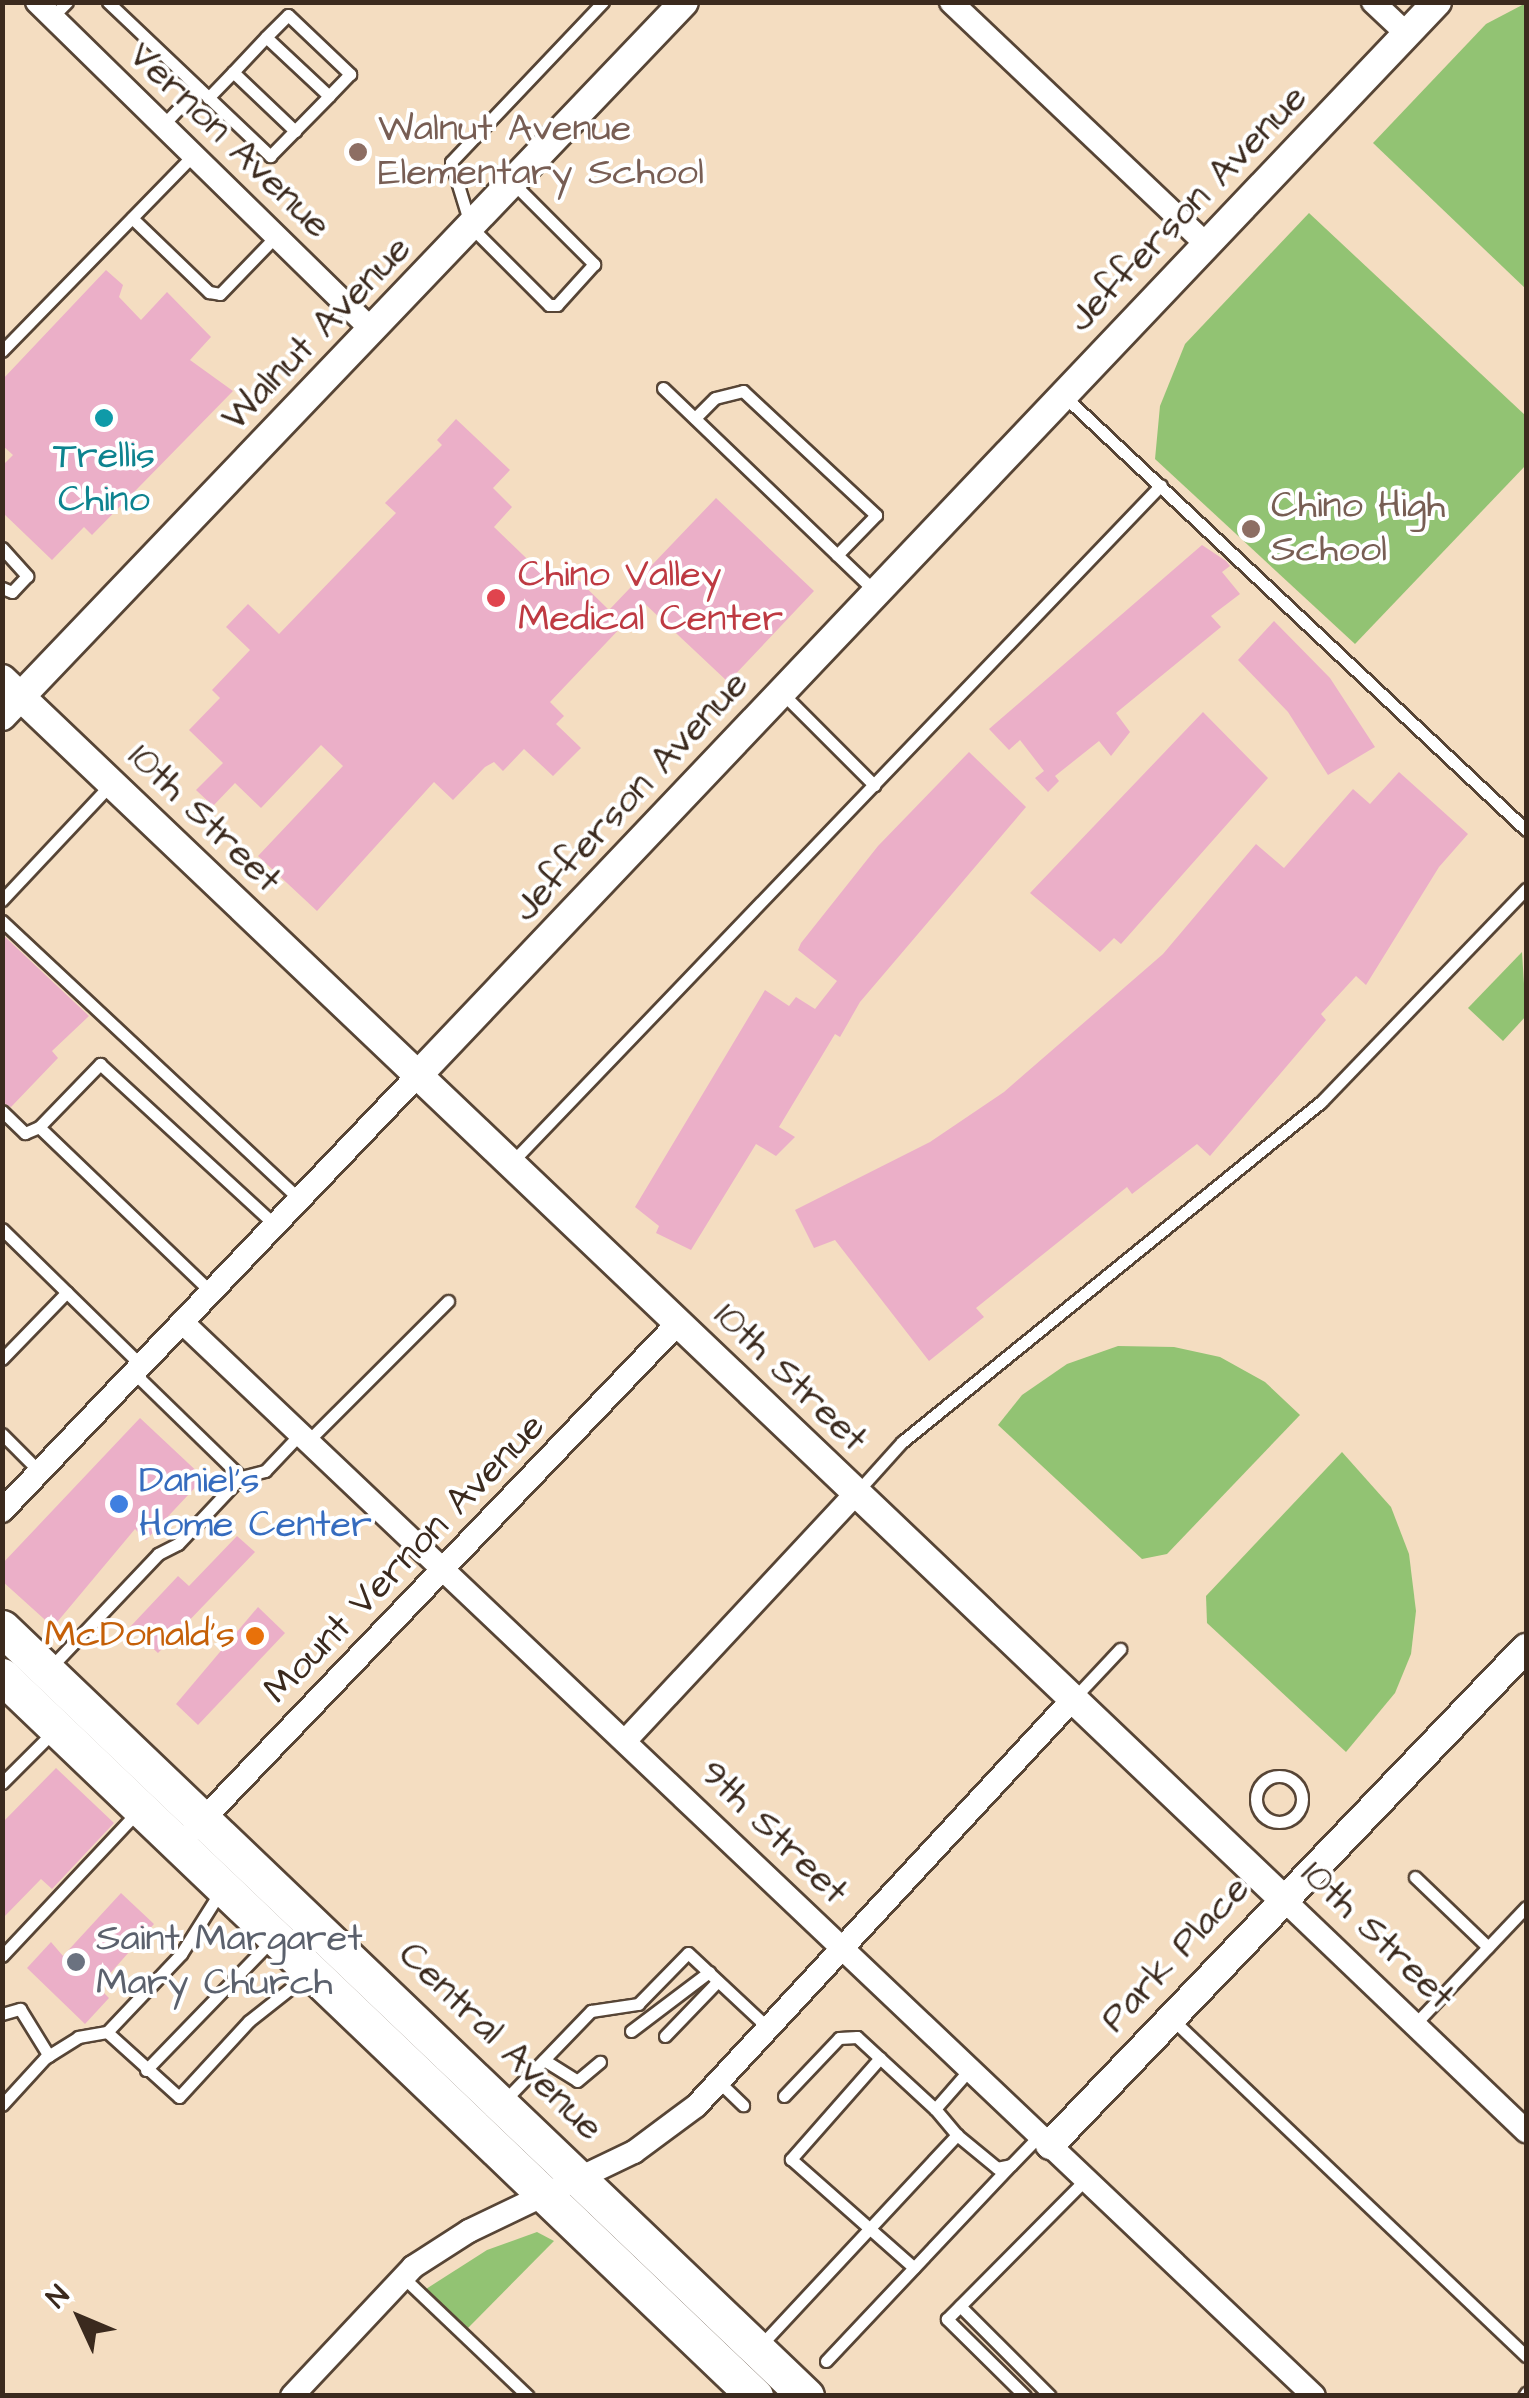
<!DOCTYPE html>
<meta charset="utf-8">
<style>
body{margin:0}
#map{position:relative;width:1529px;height:2398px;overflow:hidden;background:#f4ddc1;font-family:"Architects Daughter",sans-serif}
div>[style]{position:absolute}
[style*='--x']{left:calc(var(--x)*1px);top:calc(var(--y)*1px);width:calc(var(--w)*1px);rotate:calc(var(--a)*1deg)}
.green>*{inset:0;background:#92c373}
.building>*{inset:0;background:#ebafc8}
.roads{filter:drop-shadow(2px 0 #574536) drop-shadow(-2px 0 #574536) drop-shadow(0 2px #574536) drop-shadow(0 -2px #574536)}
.service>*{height:11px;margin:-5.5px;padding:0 5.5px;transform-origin:5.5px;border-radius:5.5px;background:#fff}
.service>.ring{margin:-5.5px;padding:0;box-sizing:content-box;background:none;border:11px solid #fff;border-radius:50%}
.minor>*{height:22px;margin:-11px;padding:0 11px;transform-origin:11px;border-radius:11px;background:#fff}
.tertiary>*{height:28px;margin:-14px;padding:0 14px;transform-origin:14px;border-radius:14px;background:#fff}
.primary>*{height:35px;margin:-17.5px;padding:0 17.5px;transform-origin:17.5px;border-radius:17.5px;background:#fff}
.dots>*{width:28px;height:28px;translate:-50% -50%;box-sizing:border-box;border:5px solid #fff;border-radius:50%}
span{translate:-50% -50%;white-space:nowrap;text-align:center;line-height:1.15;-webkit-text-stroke:8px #fff;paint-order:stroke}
.education-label{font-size:38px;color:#785e54}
.left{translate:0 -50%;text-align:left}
.street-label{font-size:38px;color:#3b2a1e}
.culture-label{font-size:38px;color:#0d838f}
.health-label{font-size:38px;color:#be3a42}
.shop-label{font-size:38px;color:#366cbe}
.food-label{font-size:38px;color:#c56008}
.right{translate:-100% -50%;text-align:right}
.worship-label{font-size:38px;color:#5b616d}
.frame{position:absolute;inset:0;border:5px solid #3b2a1e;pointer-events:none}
.north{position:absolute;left:30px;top:2268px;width:100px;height:100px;-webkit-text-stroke:8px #fff;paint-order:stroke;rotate:314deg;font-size:28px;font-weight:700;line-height:40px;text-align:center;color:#3b2a1e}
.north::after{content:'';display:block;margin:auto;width:35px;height:45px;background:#3b2a1e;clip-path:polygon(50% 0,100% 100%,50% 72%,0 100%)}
</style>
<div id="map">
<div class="green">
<i style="clip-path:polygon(1526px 3px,1526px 289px,1373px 143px,1486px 24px)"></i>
<i style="clip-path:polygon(1309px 213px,1526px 416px,1526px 465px,1355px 644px,1155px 459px,1160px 406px,1185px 344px)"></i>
<i style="clip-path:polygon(1522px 952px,1526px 1016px,1503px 1041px,1468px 1008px)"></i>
<i style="clip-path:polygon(1118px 1346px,1174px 1347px,1220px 1357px,1265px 1382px,1300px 1415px,1167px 1554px,1142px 1559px,998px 1425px,1022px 1395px,1067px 1364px)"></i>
<i style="clip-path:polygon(1342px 1452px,1391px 1507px,1409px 1554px,1416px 1611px,1411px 1654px,1395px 1693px,1346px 1752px,1207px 1623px,1206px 1596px)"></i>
<i style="clip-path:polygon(537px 2232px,554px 2241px,468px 2328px,426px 2289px,487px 2250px)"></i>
</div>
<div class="building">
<i style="clip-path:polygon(106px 270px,123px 285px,119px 297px,141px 320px,167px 292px,211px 337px,190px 360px,233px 391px,92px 535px,84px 527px,52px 560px,2px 512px,2px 466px,13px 455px,2px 445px,2px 380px)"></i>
<i style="clip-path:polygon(456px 419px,510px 470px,493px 488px,512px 507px,494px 527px,552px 583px,566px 568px,609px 610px,716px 498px,814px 591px,728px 682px,644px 603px,550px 702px,564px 716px,556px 724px,581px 748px,553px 776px,524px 749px,503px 771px,494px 762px,485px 767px,453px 800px,434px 782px,317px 911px,258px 856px,343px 766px,321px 745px,261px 808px,235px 783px,213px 806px,196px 790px,223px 763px,189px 730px,220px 698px,212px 690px,250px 650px,226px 627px,248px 604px,279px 634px,396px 513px,385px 503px,442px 445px,437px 440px)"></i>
<i style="clip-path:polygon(1202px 545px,1226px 561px,1230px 566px,1222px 572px,1240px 594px,1211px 616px,1221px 627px,1116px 713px,1130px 732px,1111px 756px,1099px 741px,1055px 776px,1059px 781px,1048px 792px,1035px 778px,1044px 771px,1020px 740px,1009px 750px,989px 729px)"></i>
<i style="clip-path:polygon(1274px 621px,1330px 678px,1375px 747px,1328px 775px,1288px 712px,1238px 660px)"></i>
<i style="clip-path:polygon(1203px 712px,1268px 778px,1121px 944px,1114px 938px,1100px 952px,1030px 893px)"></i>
<i style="clip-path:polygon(969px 752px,1026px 807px,860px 1002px,840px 1037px,835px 1034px,779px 1127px,795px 1137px,776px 1156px,756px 1144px,691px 1250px,656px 1233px,659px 1226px,635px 1207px,765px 990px,789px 1006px,796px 997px,815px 1009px,837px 981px,798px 950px,801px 943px,878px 846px)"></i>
<i style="clip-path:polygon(1399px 772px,1468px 834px,1439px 867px,1366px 985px,1356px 976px,1321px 1014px,1326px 1020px,1210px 1156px,1197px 1144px,1132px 1194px,1127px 1187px,976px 1308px,984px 1317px,929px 1361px,835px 1240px,814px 1248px,795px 1210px,930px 1142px,1004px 1092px,1163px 954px,1256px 844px,1284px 868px,1353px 789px,1370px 804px)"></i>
<i style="clip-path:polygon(2px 934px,89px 1016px,52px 1051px,58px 1058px,11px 1107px,2px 1102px)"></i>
<i style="clip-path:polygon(140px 1418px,204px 1478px,146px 1540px,135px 1529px,53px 1627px,2px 1581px,2px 1564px)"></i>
<i style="clip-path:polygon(237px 1536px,255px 1552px,158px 1653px,130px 1627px,178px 1576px,189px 1586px)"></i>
<i style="clip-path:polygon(258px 1607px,285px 1633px,198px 1725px,176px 1704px)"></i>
<i style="clip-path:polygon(56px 1768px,114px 1823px,52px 1889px,41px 1879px,2px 1919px,2px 1823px)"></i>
<i style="clip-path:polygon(121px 1893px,154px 1924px,98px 1987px,109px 1998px,85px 2024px,27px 1968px,51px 1942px,63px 1956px)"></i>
</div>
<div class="roads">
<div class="service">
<i style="--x:108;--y:2;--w:224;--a:43.5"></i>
<i style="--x:270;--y:156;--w:84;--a:-45.5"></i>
<i style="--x:329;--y:96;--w:86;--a:-136.9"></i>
<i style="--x:266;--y:37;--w:48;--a:133.3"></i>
<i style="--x:233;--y:72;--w:86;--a:43.6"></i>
<i style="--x:52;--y:17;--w:21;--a:-45"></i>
<i style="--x:266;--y:37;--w:31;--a:-45"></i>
<i style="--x:288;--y:15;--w:86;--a:43.6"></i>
<i style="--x:350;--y:74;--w:30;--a:134"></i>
<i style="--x:208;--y:98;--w:36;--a:-46"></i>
<i style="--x:163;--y:125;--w:51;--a:-46.6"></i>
<i style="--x:513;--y:183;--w:115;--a:45"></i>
<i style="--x:594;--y:264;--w:55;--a:132.1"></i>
<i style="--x:557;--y:305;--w:8;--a:180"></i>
<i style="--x:549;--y:305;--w:110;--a:-135"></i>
<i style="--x:471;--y:227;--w:68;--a:-107.1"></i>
<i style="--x:451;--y:162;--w:221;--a:-46.5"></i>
<i style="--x:132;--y:218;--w:107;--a:43.9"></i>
<i style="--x:209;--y:292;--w:11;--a:10"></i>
<i style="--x:220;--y:294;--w:81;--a:-46"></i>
<i style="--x:2;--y:351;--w:274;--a:-45.7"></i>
<i style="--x:663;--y:388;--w:295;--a:43.8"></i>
<i style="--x:1063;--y:395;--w:635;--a:43.21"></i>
<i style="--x:695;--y:418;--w:28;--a:-45"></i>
<i style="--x:715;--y:398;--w:29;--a:-14"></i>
<i style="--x:743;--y:391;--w:182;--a:43"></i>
<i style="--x:876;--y:515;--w:56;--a:134.3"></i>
<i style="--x:2;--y:548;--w:38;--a:48"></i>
<i style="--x:27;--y:576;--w:22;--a:133"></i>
<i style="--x:12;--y:592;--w:11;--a:-158"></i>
<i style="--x:781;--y:692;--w:132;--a:45"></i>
<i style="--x:2;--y:900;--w:161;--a:-46.8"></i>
<i style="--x:2;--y:921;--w:407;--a:43.1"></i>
<i style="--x:2;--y:1111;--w:32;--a:44"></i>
<i style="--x:25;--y:1133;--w:15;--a:-23"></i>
<i style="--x:39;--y:1127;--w:88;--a:-45.9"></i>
<i style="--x:100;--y:1064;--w:238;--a:42.6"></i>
<i style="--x:39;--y:1127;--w:238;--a:43.8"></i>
<i style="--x:511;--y:1163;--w:939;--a:-46.21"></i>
<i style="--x:2;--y:1229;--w:194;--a:44.4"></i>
<i style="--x:2;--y:1359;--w:93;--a:-45.9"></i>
<i style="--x:134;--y:1373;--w:149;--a:44.2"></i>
<i style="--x:2;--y:1434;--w:54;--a:45"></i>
<i style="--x:308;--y:1441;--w:198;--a:-45"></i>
<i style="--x:856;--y:1493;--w:69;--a:-48"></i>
<i style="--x:902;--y:1442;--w:540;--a:-39.06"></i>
<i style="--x:1321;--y:1102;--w:296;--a:-46.1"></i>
<i style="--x:50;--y:1668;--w:157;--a:-46.5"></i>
<i style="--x:158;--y:1554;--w:22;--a:-27"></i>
<i style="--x:178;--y:1544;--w:92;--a:-46.8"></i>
<i style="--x:241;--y:1477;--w:25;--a:-14"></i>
<i style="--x:265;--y:1471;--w:52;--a:-46.5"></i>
<i style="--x:1075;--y:1697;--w:66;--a:-46.8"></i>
<i class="ring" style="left:1256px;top:1776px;width:35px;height:35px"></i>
<i style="--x:2;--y:1783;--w:71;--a:-45"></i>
<i style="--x:1415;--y:1877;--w:101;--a:43.8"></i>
<i style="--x:2;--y:1956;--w:199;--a:-46.8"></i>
<i style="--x:2;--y:2014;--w:19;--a:-16"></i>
<i style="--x:20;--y:2009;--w:55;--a:58.3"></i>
<i style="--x:1171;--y:2018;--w:490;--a:43.6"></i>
<i style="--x:1415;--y:2024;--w:161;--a:-46.5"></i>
<i style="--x:631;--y:2031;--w:98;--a:-37.1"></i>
<i style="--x:107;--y:2032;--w:97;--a:42.1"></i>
<i style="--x:179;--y:2097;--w:103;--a:-47.4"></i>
<i style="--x:249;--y:2021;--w:73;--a:-38.3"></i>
<i style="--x:665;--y:2036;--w:76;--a:-46.1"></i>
<i style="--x:880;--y:2058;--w:135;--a:131.4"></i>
<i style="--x:791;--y:2159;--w:164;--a:41.5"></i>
<i style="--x:544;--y:2060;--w:39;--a:32"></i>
<i style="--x:577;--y:2081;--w:30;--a:-40"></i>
<i style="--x:146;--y:2070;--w:181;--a:-45.9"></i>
<i style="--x:718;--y:2081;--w:35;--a:44"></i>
<i style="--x:784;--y:2096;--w:80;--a:-46.5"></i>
<i style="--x:839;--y:2038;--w:18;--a:-3"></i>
<i style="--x:857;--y:2037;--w:106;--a:42.7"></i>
<i style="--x:505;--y:2100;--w:124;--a:-46"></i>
<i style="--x:591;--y:2011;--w:48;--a:-8.5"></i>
<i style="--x:638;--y:2004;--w:71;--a:-45.6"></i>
<i style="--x:688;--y:1953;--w:108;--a:43.1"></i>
<i style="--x:2;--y:2105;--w:64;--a:-47.5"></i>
<i style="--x:45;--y:2058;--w:39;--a:-32"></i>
<i style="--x:78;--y:2037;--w:29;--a:-10"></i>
<i style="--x:107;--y:2032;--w:108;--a:-46.5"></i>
<i style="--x:181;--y:1954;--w:73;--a:-57.8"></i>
<i style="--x:957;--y:2135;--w:52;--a:39.5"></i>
<i style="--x:997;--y:2168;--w:14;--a:-12"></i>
<i style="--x:1011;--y:2165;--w:42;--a:-46"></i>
<i style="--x:404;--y:2278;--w:171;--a:43.6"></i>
<i style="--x:960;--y:2306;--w:127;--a:45"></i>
<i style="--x:760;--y:2346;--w:289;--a:-47"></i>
<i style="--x:957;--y:2135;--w:34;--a:-130"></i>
<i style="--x:935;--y:2109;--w:53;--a:-48.8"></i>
<i style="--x:826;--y:2361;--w:270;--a:-46.7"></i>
<i style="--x:1025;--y:2396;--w:110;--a:-135.4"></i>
<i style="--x:947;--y:2319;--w:197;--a:-45.2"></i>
<i style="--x:1524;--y:2396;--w:4;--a:-56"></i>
</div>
<div class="minor">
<i style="--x:37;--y:2;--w:469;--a:44.4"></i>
<i style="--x:951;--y:2;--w:352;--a:43.5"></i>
<i style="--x:1373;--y:2;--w:47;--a:43.3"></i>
<i style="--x:182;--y:1322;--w:1560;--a:43.49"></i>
<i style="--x:2;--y:1511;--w:603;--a:-46.34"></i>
<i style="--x:626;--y:1740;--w:338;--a:-47"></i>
<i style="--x:194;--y:1829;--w:700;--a:-46.27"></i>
<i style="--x:1281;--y:1897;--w:339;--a:43.7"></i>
<i style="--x:292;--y:2396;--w:177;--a:-46.8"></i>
<i style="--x:413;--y:2267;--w:67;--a:-32.7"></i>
<i style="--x:469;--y:2231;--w:183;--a:-25.6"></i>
<i style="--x:634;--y:2152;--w:77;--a:-36.6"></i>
<i style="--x:696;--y:2106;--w:555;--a:-47.19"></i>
</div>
<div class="tertiary">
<i style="--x:2;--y:679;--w:1766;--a:43.6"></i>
<i style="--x:2;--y:716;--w:987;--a:-46.31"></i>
<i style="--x:418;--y:1075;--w:1480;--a:-46.48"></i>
<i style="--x:1050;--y:2145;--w:688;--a:-46.24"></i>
</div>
<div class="primary">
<i style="--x:2;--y:1628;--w:1112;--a:43.69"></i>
<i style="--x:2;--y:1676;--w:1042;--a:43.72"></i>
</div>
</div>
<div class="dots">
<i style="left:358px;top:152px;background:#8d6e63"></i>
<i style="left:104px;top:418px;background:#0f9aa8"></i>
<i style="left:1251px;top:529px;background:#8d6e63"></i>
<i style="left:496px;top:598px;background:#e0444e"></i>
<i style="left:119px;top:1504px;background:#3f7fe0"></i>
<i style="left:255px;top:1636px;background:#e8710a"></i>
<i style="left:76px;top:1962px;background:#6b7280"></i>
</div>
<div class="education-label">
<span class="left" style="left:378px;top:152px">Walnut Avenue<br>Elementary School</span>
<span class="left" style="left:1271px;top:529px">Chino High<br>School</span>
</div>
<div class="street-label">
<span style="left:229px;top:141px;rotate:44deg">Vernon Avenue</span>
<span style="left:1188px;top:209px;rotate:-46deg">Jefferson Avenue</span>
<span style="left:317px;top:334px;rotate:-46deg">Walnut Avenue</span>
<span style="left:631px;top:797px;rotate:-47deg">Jefferson Avenue</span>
<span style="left:204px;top:819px;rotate:44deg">10th Street</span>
<span style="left:790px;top:1378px;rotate:44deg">10th Street</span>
<span style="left:405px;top:1559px;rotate:-46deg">Mount Vernon Avenue</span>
<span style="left:773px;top:1833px;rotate:44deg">9th Street</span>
<span style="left:1377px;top:1936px;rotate:44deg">10th Street</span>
<span style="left:1176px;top:1955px;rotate:-47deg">Park Place</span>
<span style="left:500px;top:2042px;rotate:44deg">Central Avenue</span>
</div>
<div class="culture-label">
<span style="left:104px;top:479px">Trellis<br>Chino</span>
</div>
<div class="health-label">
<span class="left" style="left:518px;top:598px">Chino Valley<br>Medical Center</span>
</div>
<div class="shop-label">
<span class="left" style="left:139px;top:1504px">Daniel’s<br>Home Center</span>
</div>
<div class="food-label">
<span class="right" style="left:235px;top:1636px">McDonald's</span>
</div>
<div class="worship-label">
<span class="left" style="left:96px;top:1962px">Saint Margaret<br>Mary Church</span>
</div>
<div class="frame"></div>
<div class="north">N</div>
</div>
